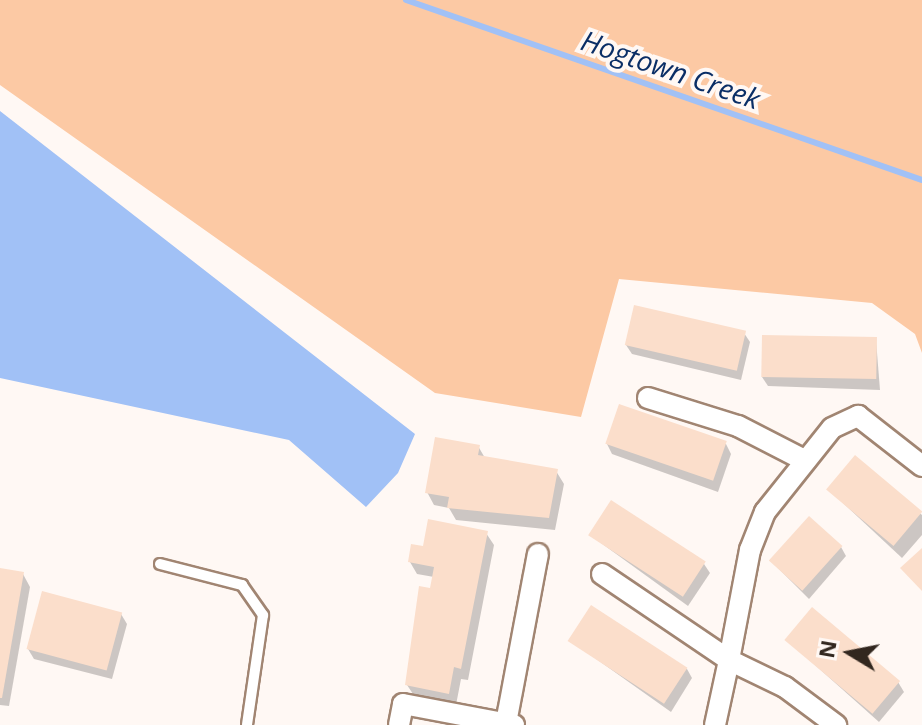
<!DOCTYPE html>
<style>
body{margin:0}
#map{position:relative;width:922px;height:725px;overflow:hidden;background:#fff8f4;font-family:"Open Sans",sans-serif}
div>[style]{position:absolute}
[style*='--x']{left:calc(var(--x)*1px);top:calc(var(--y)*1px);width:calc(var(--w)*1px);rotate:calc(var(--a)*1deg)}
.green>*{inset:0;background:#fcc9a4}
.water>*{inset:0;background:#a1c1f6}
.shadow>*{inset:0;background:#0003}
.stream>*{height:6px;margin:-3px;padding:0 3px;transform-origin:3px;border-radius:3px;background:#a1c1f6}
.building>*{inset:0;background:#fbdecb;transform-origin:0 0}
.roads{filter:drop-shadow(2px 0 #a18572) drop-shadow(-2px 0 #a18572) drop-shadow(0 2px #a18572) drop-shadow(0 -2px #a18572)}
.lane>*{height:10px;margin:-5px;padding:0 5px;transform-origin:5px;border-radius:5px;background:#fff}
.street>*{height:20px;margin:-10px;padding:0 10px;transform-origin:10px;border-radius:10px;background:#fff}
span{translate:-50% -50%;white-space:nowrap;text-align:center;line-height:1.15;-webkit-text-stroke:8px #fff8f4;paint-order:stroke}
.water-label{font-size:28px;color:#0a2e66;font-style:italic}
.north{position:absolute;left:810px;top:613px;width:80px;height:80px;-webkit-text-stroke:6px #fff8f4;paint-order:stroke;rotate:280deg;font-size:22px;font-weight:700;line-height:32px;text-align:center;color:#32271f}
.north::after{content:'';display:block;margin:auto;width:28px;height:36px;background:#32271f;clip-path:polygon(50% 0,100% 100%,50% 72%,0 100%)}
</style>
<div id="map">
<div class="green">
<i style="clip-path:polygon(0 0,922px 0,922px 353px,915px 334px,872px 303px,619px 279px,581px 417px,435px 393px,0 85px)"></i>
</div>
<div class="water">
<i style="clip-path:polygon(0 111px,415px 434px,398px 473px,366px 507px,289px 440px,0 378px)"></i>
</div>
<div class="shadow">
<i style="clip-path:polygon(744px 333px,750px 342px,741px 380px,632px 354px,626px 345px)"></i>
<i style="clip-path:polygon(876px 340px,880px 390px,768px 386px,762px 377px)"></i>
<i style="clip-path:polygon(607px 444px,726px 444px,731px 454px,718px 492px,612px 454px)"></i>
<i style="clip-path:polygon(478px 446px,485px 458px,556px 471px,564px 484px,555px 530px,456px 520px,449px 508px,434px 505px,427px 492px)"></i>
<i style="clip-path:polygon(855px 457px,922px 515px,922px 535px,902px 558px,828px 489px)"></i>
<i style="clip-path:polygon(486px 533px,494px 545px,468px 680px,461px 679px,456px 705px,415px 697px,407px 685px,434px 577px,417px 574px,410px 562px,425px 549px)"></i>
<i style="clip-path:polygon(590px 535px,704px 564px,710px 573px,688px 606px)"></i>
<i style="clip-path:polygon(841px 547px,846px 556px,809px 599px,772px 562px)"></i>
<i style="clip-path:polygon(0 570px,23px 574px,30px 587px,9px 706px,0 705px)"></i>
<i style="clip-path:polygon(121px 614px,127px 624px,112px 679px,34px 659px,28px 649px)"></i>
<i style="clip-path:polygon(787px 640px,898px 682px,904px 692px,879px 722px)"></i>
<i style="clip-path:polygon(571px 641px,687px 669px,692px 678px,671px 712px)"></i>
</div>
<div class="stream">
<i style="--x:406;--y:0;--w:546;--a:19.23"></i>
</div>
<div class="building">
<i style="left:634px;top:305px;width:115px;height:41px;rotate:13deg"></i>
<i style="left:762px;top:335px;width:115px;height:42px;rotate:1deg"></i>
<i style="left:619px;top:404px;width:114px;height:42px;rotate:19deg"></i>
<i style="clip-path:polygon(435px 437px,480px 445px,478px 455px,558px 469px,549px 518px,447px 508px,449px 497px,425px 493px)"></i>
<i style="left:855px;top:455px;width:88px;height:45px;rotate:40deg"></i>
<i style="left:611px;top:500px;width:113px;height:42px;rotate:33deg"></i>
<i style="left:809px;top:516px;width:45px;height:60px;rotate:42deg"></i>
<i style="clip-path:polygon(428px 519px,488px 531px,461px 669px,454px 667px,449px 694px,405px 685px,419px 586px,430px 588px,434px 567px,408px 562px,411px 544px,423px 546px)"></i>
<i style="clip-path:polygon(922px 548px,922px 591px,900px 568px)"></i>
<i style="clip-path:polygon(0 568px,24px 572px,2px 698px,0 698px)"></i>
<i style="left:42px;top:591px;width:83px;height:60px;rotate:15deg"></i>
<i style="left:591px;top:605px;width:115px;height:43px;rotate:33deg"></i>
<i style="left:812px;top:607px;width:115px;height:43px;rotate:40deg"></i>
</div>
<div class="roads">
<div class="lane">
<i style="--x:160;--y:564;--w:85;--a:14.4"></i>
<i style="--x:242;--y:585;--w:37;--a:55"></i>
<i style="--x:263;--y:615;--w:111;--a:98.3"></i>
</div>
<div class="street">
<i style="--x:648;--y:398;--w:94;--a:17.3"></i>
<i style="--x:738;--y:426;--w:76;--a:27.2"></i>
<i style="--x:602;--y:574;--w:153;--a:34.1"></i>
<i style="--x:729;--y:660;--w:112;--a:-79.2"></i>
<i style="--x:750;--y:550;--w:41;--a:-68.5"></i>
<i style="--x:765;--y:512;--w:107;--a:-51.4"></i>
<i style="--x:832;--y:428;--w:29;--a:-25"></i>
<i style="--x:858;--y:416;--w:81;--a:38"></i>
<i style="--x:506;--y:723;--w:172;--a:-79.3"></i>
<i style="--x:399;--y:725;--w:21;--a:-79"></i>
<i style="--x:403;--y:704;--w:113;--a:10.7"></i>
<i style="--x:715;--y:725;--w:66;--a:-77.8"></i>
<i style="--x:729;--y:660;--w:62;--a:25.7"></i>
<i style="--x:785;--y:687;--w:64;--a:36.7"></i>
</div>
</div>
<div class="water-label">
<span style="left:671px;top:69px;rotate:19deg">Hogtown Creek</span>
</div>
<div class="north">N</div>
</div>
